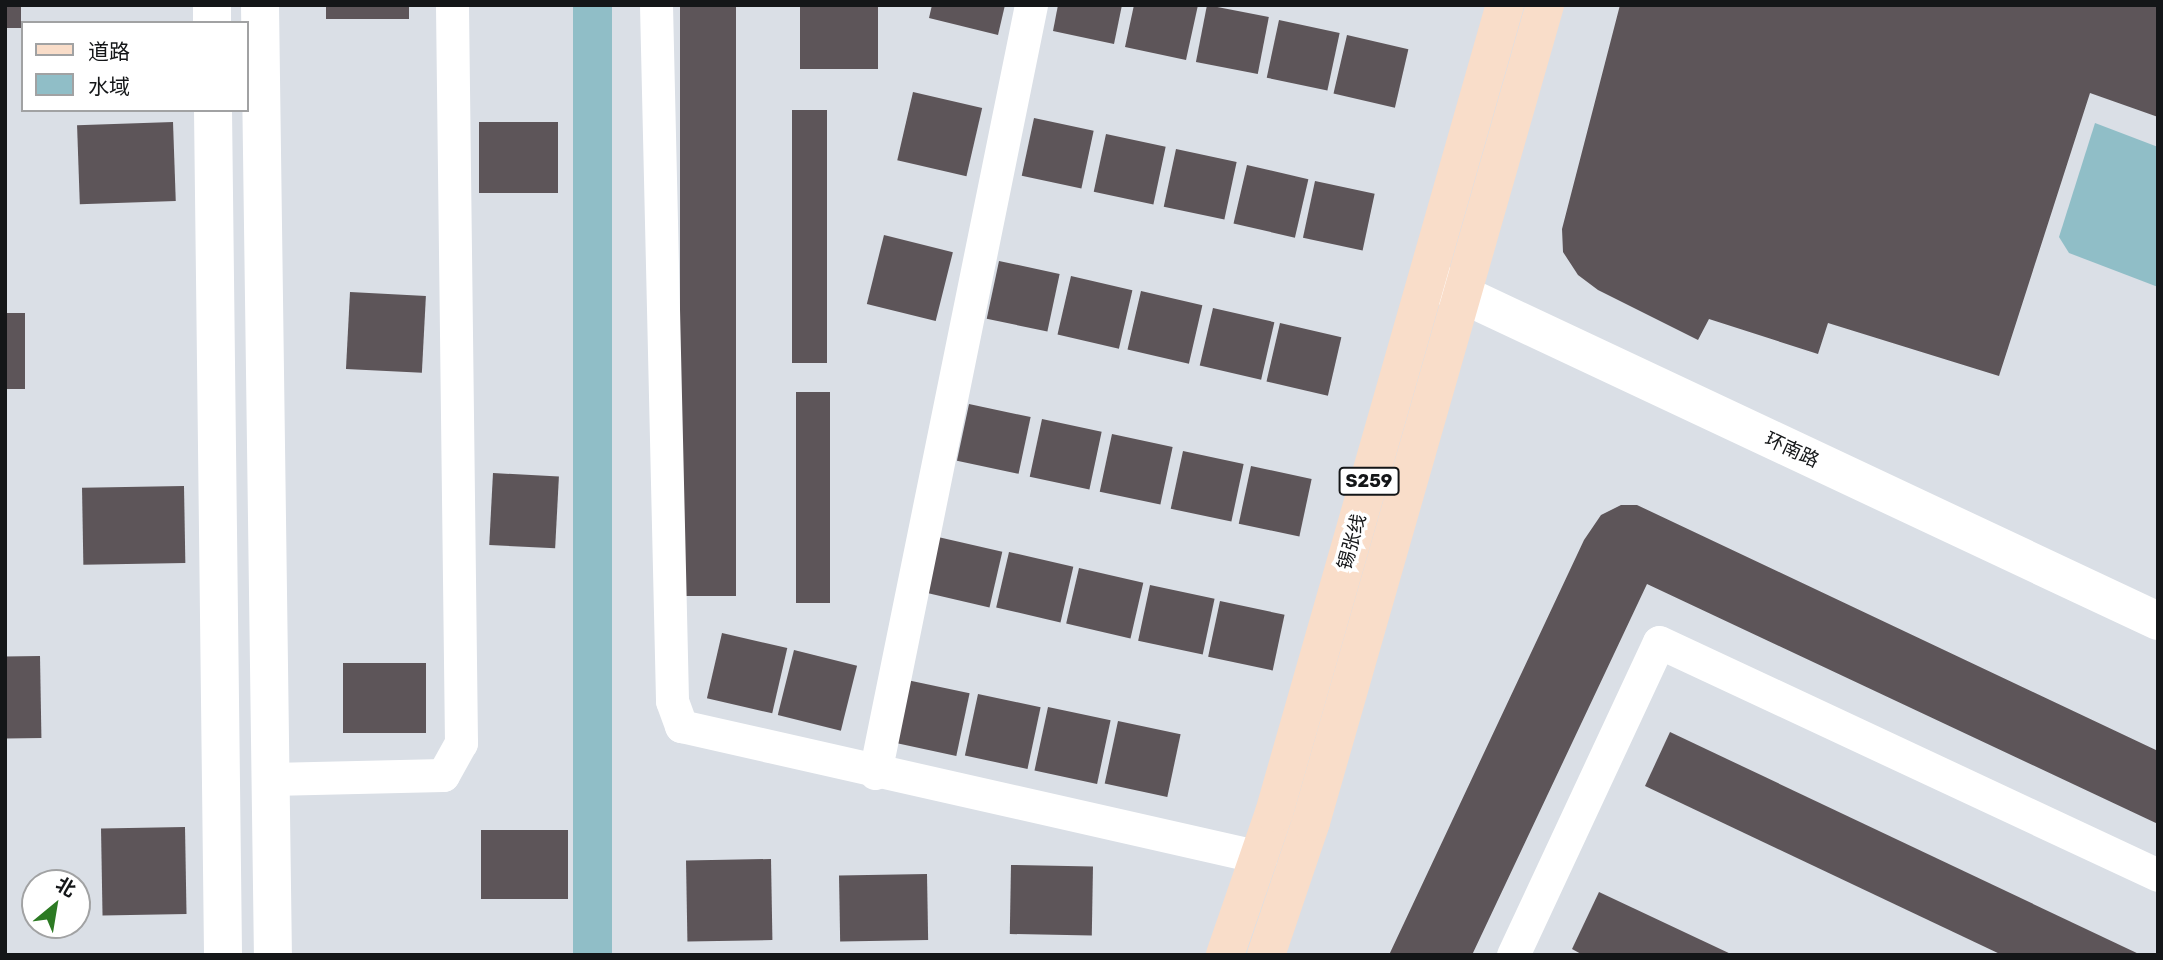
<!DOCTYPE html>
<meta charset="utf-8">
<style>
body{margin:0}
#map{position:relative;width:2163px;height:960px;overflow:hidden;background:#dadfe6;font-family:Rubik,"Noto Sans SC",sans-serif}
div>[style]{position:absolute}
[style*='--x']{left:calc(var(--x)*1px);top:calc(var(--y)*1px);width:calc(var(--w)*1px);rotate:calc(var(--a)*1deg)}
.water>*{inset:0;background:#90bec7;transform-origin:0 0}
.building>*{inset:0;background:#5d5559;transform-origin:0 0}
.street>*{height:33px;margin:-16.5px;padding:0 16.5px;transform-origin:16.5px;border-radius:16.5px;background:#fff}
.secondary>*{height:38px;margin:-19px;padding:0 19px;transform-origin:19px;border-radius:19px;background:#fff}
.primary>*{height:38px;margin:-19px;padding:0 19px;transform-origin:19px;border-radius:19px;background:#f9ddc9}
span{translate:-50% -50%;white-space:nowrap;text-align:center;line-height:1.15;-webkit-text-stroke:7px #fff;paint-order:stroke}
.shield-label span{padding:2px 5px;background:#fff;border:2px solid;border-radius:5px;-webkit-text-stroke-width:0}
.shield-label{font-size:18px;color:#141618;font-weight:700}
.street-label{font-size:19px;color:#141618}
.frame{position:absolute;inset:0;border:7px solid #141618;pointer-events:none}
.legend{position:absolute;left:21px;top:21px;width:228px;height:91px;box-sizing:border-box;background:#fff;border:2px solid #a1a2a3;margin:0;padding:9px 12px;list-style:none;font-size:21px;color:#141618}
.legend li{display:flex;align-items:center;gap:14px;height:35px}
.legend b{width:35px;border:2px solid #a1a2a3}
.north{position:absolute;left:21px;top:869px;width:70px;height:70px;box-sizing:border-box;background:#fff;border:2px solid #a1a2a3;border-radius:50%;rotate:30deg;font-size:19px;font-weight:700;line-height:28px;text-align:center;color:#141618}
.north::after{content:'';display:block;margin:auto;width:24px;height:32px;background:#2c7a23;clip-path:polygon(50% 0,100% 100%,50% 72%,0 100%)}
</style>
<div id="map">
<div class="water">
<i style="left:573px;top:5px;width:39px;height:950px"></i>
<i style="clip-path:polygon(2095px 123px,2158px 147px,2158px 287px,2069px 253px,2059px 237px)"></i>
</div>
<div class="building">
<i style="left:5px;top:5px;width:16px;height:23px"></i>
<i style="left:326px;top:5px;width:83px;height:14px"></i>
<i style="left:680px;top:5px;width:56px;height:591px"></i>
<i style="left:800px;top:5px;width:78px;height:64px"></i>
<i style="clip-path:polygon(932px 5px,1005px 5px,998px 35px,929px 18px)"></i>
<i style="clip-path:polygon(1058px 5px,1122px 5px,1114px 44px,1053px 31px)"></i>
<i style="clip-path:polygon(1134px 5px,1198px 5px,1186px 60px,1125px 47px)"></i>
<i style="left:1207px;top:5px;width:63px;height:58px;rotate:11deg"></i>
<i style="clip-path:polygon(1620px 5px,2158px 5px,2158px 117px,2090px 93px,1999px 376px,1828px 323px,1818px 354px,1709px 319px,1698px 340px,1598px 290px,1578px 275px,1563px 252px,1562px 229px)"></i>
<i style="left:1279px;top:20px;width:62px;height:59px;rotate:12deg"></i>
<i style="left:1347px;top:35px;width:63px;height:60px;rotate:13deg"></i>
<i style="left:913px;top:92px;width:71px;height:70px;rotate:13deg"></i>
<i style="left:792px;top:110px;width:35px;height:253px"></i>
<i style="left:1034px;top:118px;width:61px;height:59px;rotate:12deg"></i>
<i style="left:173px;top:122px;width:79px;height:96px;rotate:88deg"></i>
<i style="left:479px;top:122px;width:79px;height:71px"></i>
<i style="left:1106px;top:134px;width:61px;height:59px;rotate:12deg"></i>
<i style="left:1176px;top:149px;width:62px;height:59px;rotate:12deg"></i>
<i style="left:1247px;top:165px;width:63px;height:60px;rotate:13deg"></i>
<i style="left:1315px;top:181px;width:61px;height:58px;rotate:12deg"></i>
<i style="left:884px;top:235px;width:71px;height:71px;rotate:14deg"></i>
<i style="left:999px;top:261px;width:62px;height:59px;rotate:12deg"></i>
<i style="left:1071px;top:276px;width:63px;height:60px;rotate:13deg"></i>
<i style="left:1141px;top:291px;width:63px;height:60px;rotate:13deg"></i>
<i style="left:350px;top:292px;width:76px;height:77px;rotate:3deg"></i>
<i style="left:1213px;top:308px;width:63px;height:59px;rotate:13deg"></i>
<i style="left:5px;top:313px;width:20px;height:76px"></i>
<i style="left:1280px;top:323px;width:63px;height:60px;rotate:13deg"></i>
<i style="left:796px;top:392px;width:34px;height:211px"></i>
<i style="left:969px;top:404px;width:63px;height:58px;rotate:12deg"></i>
<i style="left:1042px;top:419px;width:61px;height:59px;rotate:12deg"></i>
<i style="left:1112px;top:434px;width:62px;height:59px;rotate:12deg"></i>
<i style="left:1183px;top:451px;width:62px;height:59px;rotate:12deg"></i>
<i style="left:1251px;top:466px;width:62px;height:59px;rotate:12deg"></i>
<i style="left:493px;top:473px;width:66px;height:72px;rotate:3deg"></i>
<i style="left:184px;top:486px;width:77px;height:102px;rotate:89deg"></i>
<i style="clip-path:polygon(1621px 505px,1637px 505px,2158px 751px,2158px 824px,1647px 584px,1472px 955px,1389px 955px,1584px 540px,1601px 515px)"></i>
<i style="left:938px;top:537px;width:66px;height:57px;rotate:13deg"></i>
<i style="left:1009px;top:552px;width:66px;height:57px;rotate:13deg"></i>
<i style="left:1079px;top:568px;width:66px;height:57px;rotate:13deg"></i>
<i style="left:1150px;top:585px;width:66px;height:57px;rotate:12deg"></i>
<i style="left:1220px;top:601px;width:66px;height:57px;rotate:12deg"></i>
<i style="left:722px;top:633px;width:67px;height:67px;rotate:13deg"></i>
<i style="left:794px;top:650px;width:65px;height:67px;rotate:14deg"></i>
<i style="left:40px;top:656px;width:82px;height:35px;rotate:89deg"></i>
<i style="left:343px;top:663px;width:83px;height:70px"></i>
<i style="left:907px;top:680px;width:64px;height:64px;rotate:12deg"></i>
<i style="left:978px;top:694px;width:64px;height:63px;rotate:12deg"></i>
<i style="left:1048px;top:707px;width:64px;height:65px;rotate:12deg"></i>
<i style="left:1118px;top:721px;width:64px;height:64px;rotate:12deg"></i>
<i style="clip-path:polygon(1670px 732px,2141px 955px,2002px 955px,1645px 786px)"></i>
<i style="left:185px;top:827px;width:87px;height:84px;rotate:89deg"></i>
<i style="left:481px;top:830px;width:87px;height:69px"></i>
<i style="left:771px;top:859px;width:81px;height:85px;rotate:89deg"></i>
<i style="left:1011px;top:865px;width:82px;height:69px;rotate:1deg"></i>
<i style="left:927px;top:874px;width:66px;height:88px;rotate:89deg"></i>
<i style="clip-path:polygon(1599px 892px,1733px 955px,1583px 955px,1572px 949px)"></i>
</div>
<div class="street">
<i style="--x:656;--y:5;--w:696;--a:88.68"></i>
<i style="--x:672;--y:701;--w:27;--a:70"></i>
<i style="--x:681;--y:726;--w:594;--a:12.75"></i>
<i style="--x:875;--y:773;--w:784;--a:-78.52"></i>
<i style="--x:271;--y:779;--w:172;--a:-1.3"></i>
<i style="--x:443;--y:775;--w:37;--a:-61"></i>
<i style="--x:461;--y:743;--w:738;--a:-90.7"></i>
<i style="--x:1513;--y:955;--w:345;--a:-65"></i>
<i style="--x:1659;--y:642;--w:551;--a:25.03"></i>
</div>
<div class="secondary">
<i style="--x:212;--y:5;--w:18;--a:90"></i>
<i style="--x:260;--y:5;--w:950;--a:89.22"></i>
<i style="--x:213;--y:110;--w:845;--a:89.32"></i>
<i style="--x:1434;--y:281;--w:800;--a:25.16"></i>
</div>
<div class="primary">
<i style="--x:1225;--y:955;--w:150;--a:-71"></i>
<i style="--x:1274;--y:813;--w:840;--a:-74.05"></i>
<i style="--x:1266;--y:955;--w:140;--a:-71.3"></i>
<i style="--x:1311;--y:822;--w:850;--a:-74.02"></i>
</div>
<div class="shield-label">
<span style="left:1369px;top:481px">S259</span>
</div>
<div class="street-label">
<span style="left:1792px;top:450px;rotate:25deg">环南路</span>
<span style="left:1352px;top:542px;rotate:-74deg">锡张线</span>
</div>
<div class="frame"></div>
<ul class="legend">
<li><b style="height:9px;background:#f9ddc9"></b>道路</li>
<li><b style="height:19px;background:#90bec7"></b>水域</li>
</ul>
<div class="north">北</div>
</div>
